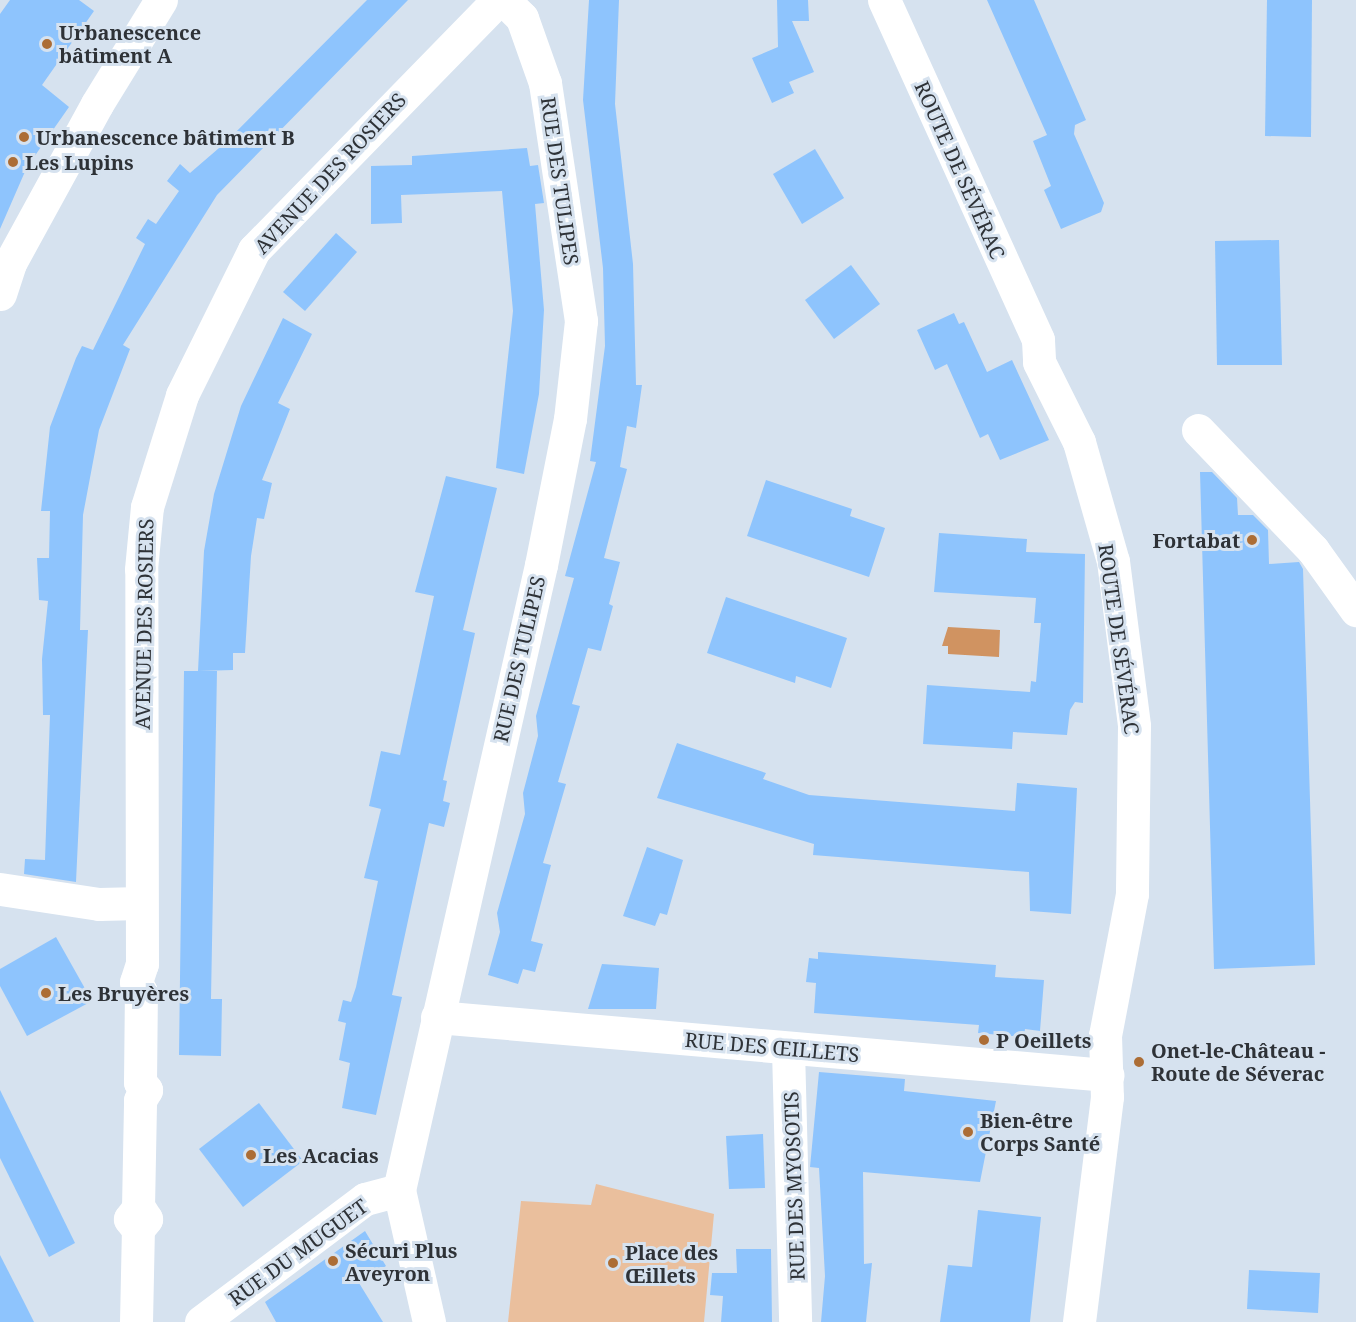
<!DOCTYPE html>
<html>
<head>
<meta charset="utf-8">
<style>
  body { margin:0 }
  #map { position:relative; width:1356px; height:1322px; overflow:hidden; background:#d6e2ef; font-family:"Noto Serif",serif }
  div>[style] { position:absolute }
  .green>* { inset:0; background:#eabf9d }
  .water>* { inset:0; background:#d09361 }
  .building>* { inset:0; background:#8ec4fd }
  .minor>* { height:33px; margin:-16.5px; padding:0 16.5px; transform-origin:16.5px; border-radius:16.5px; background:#fff }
  .major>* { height:33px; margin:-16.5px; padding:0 16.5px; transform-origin:16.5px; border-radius:16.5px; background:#fff }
  .dots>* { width:16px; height:16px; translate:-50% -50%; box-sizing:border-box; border:3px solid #d6e2ef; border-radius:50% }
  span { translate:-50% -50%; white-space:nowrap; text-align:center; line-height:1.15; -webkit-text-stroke:6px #d6e2ef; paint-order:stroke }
  .poi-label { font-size:20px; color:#2e3237; font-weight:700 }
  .left { translate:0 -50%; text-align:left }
  .right { translate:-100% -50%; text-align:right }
  .street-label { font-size:20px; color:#2e3237 }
</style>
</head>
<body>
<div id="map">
  <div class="green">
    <div style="clip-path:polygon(596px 1184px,714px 1214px,704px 1322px,508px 1322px,521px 1201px,591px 1205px)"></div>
  </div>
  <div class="water">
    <div style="clip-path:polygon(948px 627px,1000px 630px,999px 657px,948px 654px,948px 646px,942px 646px)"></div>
  </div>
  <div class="building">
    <div style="clip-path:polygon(10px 0,79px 0,94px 11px,42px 85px,69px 107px,27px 167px,0 229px,0 14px)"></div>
    <div style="clip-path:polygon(367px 0,408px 0,217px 195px,123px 345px,130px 349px,99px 430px,83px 515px,80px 630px,88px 630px,76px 882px,24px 874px,25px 859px,45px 860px,50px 715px,43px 715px,42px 659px,48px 601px,39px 600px,37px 558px,49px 558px,50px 511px,41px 511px,50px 427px,76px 358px,82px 346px,93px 350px,145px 244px,136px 238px,148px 219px,156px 224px,179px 191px,167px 181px,180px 164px,190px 173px,226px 142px)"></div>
    <div style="clip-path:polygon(589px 0,619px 0,615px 104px,633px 264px,636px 385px,642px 385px,636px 428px,627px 426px,620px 467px,627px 469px,604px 558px,620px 562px,609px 604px,613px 606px,601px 651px,588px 648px,572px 704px,580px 706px,558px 782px,566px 784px,543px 863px,551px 865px,531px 941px,543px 944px,535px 972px,523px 969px,518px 984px,488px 975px,500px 932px,497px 913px,525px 814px,523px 793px,538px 736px,536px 716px,574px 578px,565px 576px,596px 462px,590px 461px,605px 346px,603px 268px,583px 100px)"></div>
    <div style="clip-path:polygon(777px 0,808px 0,809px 21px,792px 21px,814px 72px,789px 82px,794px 93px,772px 103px,752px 58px,778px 47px)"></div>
    <div style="clip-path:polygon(987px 0,1034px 0,1086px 120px,1075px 125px,1074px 134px,1104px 203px,1101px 212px,1061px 229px,1044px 190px,1051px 186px,1033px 141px,1047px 135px)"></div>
    <div style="clip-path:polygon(1267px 0,1312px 0,1311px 137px,1265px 136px)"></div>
    <div style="clip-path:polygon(527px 148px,530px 166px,538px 165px,544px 203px,535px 204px,544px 310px,539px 394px,524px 474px,496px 468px,513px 311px,502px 191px,401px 195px,402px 223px,371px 224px,371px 166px,412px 165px,412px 156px)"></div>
    <div style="clip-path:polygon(815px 149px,844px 198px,802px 224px,773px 174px)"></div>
    <div style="clip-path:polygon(336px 233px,357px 252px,305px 311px,283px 292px)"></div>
    <div style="clip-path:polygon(1279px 240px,1282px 365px,1217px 365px,1215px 241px)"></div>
    <div style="clip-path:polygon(851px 265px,880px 304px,834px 339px,805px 300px)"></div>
    <div style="clip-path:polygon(954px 313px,959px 324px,964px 322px,987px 372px,1012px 360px,1049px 440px,1000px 460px,988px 434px,980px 438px,947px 364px,935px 370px,917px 330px)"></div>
    <div style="clip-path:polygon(283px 318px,312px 334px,278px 403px,290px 409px,262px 480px,272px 483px,264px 519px,257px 518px,251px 556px,245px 653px,233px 653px,233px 670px,198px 671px,204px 551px,214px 494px,241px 406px)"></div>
    <div style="clip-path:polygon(1200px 472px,1212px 472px,1237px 498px,1238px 515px,1253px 515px,1268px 530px,1269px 564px,1299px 562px,1303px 569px,1315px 965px,1214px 969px)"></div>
    <div style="clip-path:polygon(446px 476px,497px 488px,463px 630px,475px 633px,443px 780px,447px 781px,443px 801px,450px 803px,444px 827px,429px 823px,392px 995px,402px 997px,376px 1115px,342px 1108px,350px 1063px,339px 1060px,346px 1023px,338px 1021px,343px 1000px,351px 1002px,356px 987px,378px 881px,364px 878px,381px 809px,369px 806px,381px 751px,400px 755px,434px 596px,415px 592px)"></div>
    <div style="clip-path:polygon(766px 480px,852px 509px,850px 516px,885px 528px,869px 577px,747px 536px)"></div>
    <div style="clip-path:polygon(939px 533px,1027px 539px,1026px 552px,1085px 554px,1083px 703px,1075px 702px,1070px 710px,1067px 735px,1013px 732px,1012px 749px,923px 744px,927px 685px,1030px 692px,1031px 681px,1036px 682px,1041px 623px,1034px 623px,1036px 598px,934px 592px)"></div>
    <div style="clip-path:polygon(726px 597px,847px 638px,831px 688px,796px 676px,795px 683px,707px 653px)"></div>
    <div style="clip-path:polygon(184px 671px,217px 671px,211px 999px,222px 999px,221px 1056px,179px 1055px)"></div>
    <div style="clip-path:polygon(677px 743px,766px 773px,763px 779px,809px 795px,1015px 811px,1017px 783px,1077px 788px,1071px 914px,1030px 911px,1029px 872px,813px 855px,814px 844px,657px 798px)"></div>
    <div style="clip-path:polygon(647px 847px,683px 860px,667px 915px,660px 913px,655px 926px,623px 916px)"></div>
    <div style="clip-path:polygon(56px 937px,92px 1001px,27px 1036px,0 986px,0 969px)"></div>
    <div style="clip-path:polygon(818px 952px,996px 965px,995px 977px,1044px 980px,1040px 1031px,1025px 1029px,1024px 1037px,978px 1033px,979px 1025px,814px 1013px,816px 983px,806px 982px,809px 958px,818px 959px)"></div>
    <div style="clip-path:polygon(602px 964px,659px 968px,656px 1009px,588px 1009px)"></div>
    <div style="clip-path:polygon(819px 1072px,905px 1079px,904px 1091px,996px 1101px,980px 1182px,863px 1172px,864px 1264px,872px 1263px,866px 1322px,821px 1322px,825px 1276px,819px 1168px,810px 1167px)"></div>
    <div style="clip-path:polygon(0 1090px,75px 1243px,49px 1257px,0 1158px)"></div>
    <div style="clip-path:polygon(259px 1103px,303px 1161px,243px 1207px,199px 1149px)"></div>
    <div style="clip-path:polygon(763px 1134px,765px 1188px,729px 1189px,726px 1136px)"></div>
    <div style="clip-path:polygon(978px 1210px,1041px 1217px,1030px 1322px,940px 1322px,948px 1265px,972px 1267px)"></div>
    <div style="clip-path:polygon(365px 1231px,386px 1266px,359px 1283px,383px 1322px,276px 1322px,265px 1302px)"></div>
    <div style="clip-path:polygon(736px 1249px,771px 1249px,772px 1322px,721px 1322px,723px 1296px,710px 1295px,712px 1273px,737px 1273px)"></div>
    <div style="clip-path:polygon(0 1255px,24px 1302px,34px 1322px,0 1322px)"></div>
    <div style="clip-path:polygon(1249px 1270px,1320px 1273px,1318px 1313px,1247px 1309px)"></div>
  </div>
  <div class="minor">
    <div style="left:0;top:294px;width:33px;rotate:-72deg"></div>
    <div style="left:10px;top:263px;width:181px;rotate:-61.3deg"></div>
    <div style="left:97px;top:104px;width:122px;rotate:-58.4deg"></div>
    <div style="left:1198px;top:430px;width:166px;rotate:46.2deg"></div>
    <div style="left:1313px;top:550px;width:74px;rotate:54.4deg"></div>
    <div style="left:0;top:889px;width:100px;rotate:8.6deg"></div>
    <div style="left:99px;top:904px;width:42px;rotate:-1.4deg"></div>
    <div style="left:437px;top:1017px;width:673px;rotate:4.95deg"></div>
    <div style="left:788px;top:1049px;width:273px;rotate:88.5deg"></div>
    <div style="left:138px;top:1229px;width:13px;rotate:-129deg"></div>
    <div style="left:130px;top:1219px;width:14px;rotate:-54deg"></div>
    <div style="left:138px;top:1208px;width:108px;rotate:-88.9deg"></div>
    <div style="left:140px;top:1100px;width:12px;rotate:-59deg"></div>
    <div style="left:146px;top:1090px;width:10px;rotate:-127deg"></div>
    <div style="left:140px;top:1082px;width:90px;rotate:-89.4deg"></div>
    <div style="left:141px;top:992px;width:11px;rotate:-117deg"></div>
    <div style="left:136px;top:982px;width:19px;rotate:-72deg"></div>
    <div style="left:142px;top:964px;width:395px;rotate:-90.1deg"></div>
    <div style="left:141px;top:569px;width:62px;rotate:-84.5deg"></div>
    <div style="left:147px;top:507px;width:117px;rotate:-72.6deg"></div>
    <div style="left:182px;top:395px;width:162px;rotate:-63.6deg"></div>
    <div style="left:254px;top:250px;width:349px;rotate:-45.7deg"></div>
    <div style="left:136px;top:1322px;width:93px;rotate:-88.8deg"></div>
    <div style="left:138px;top:1229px;width:13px;rotate:-51deg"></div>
    <div style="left:146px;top:1219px;width:9px;rotate:-122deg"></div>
    <div style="left:201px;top:1322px;width:205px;rotate:-36.9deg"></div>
    <div style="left:365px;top:1199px;width:35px;rotate:-15deg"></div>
    <div style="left:429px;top:1322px;width:135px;rotate:-102.8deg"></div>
    <div style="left:399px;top:1190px;width:641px;rotate:-77.2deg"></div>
    <div style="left:541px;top:565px;width:149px;rotate:-78.8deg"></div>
    <div style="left:570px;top:419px;width:99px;rotate:-83.6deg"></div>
    <div style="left:581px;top:321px;width:241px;rotate:-98.6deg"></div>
    <div style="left:545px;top:83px;width:69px;rotate:-109.5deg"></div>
    <div style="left:522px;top:18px;width:25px;rotate:-135deg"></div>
  </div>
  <div class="major">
    <div style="left:884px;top:0;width:373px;rotate:65.6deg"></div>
    <div style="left:1038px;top:340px;width:22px;rotate:87deg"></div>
    <div style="left:1039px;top:362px;width:89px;rotate:63.4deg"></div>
    <div style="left:1079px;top:442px;width:124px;rotate:74.1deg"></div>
    <div style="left:1113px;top:561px;width:166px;rotate:82.7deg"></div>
    <div style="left:1134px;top:726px;width:168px;rotate:90.7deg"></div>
    <div style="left:1132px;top:894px;width:144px;rotate:100.8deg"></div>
    <div style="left:1105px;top:1035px;width:62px;rotate:88.2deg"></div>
    <div style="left:1107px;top:1097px;width:227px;rotate:97.1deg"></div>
  </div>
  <div class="dots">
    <div style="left:47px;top:44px;background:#ac6d35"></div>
    <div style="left:24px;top:137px;background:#ac6d35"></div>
    <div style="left:13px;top:162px;background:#ac6d35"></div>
    <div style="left:1252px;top:540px;background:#ac6d35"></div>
    <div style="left:46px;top:993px;background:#ac6d35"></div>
    <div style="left:984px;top:1040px;background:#ac6d35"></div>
    <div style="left:1139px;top:1062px;background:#ac6d35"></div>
    <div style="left:968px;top:1132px;background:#ac6d35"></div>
    <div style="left:251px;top:1155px;background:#ac6d35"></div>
    <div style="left:333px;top:1261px;background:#ac6d35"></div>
    <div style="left:613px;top:1263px;background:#ac6d35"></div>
  </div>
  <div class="poi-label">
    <span class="left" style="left:59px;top:44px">Urbanescence<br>bâtiment A</span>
    <span class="left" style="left:36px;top:137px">Urbanescence bâtiment B</span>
    <span class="left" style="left:25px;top:162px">Les Lupins</span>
    <span class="right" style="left:1240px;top:540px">Fortabat</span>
    <span class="left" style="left:58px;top:993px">Les Bruyères</span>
    <span class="left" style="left:996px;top:1040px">P Oeillets</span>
    <span class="left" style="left:1151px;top:1062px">Onet-le-Château -<br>Route de Séverac</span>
    <span class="left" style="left:980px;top:1132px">Bien-être<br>Corps Santé</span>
    <span class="left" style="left:263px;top:1155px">Les Acacias</span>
    <span class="left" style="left:345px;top:1262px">Sécuri Plus<br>Aveyron</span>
    <span class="left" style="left:625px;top:1264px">Place des<br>Œillets</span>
  </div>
  <div class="street-label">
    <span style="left:960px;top:170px;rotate:66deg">ROUTE DE SÉVÉRAC</span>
    <span style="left:330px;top:173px;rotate:-47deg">AVENUE DES ROSIERS</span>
    <span style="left:560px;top:181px;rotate:82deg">RUE DES TULIPES</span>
    <span style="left:144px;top:624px;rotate:-89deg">AVENUE DES ROSIERS</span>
    <span style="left:1119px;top:639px;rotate:82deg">ROUTE DE SÉVÉRAC</span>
    <span style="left:519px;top:659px;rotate:-77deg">RUE DES TULIPES</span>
    <span style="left:772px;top:1047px;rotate:5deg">RUE DES ŒILLETS</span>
    <span style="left:794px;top:1186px;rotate:-92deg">RUE DES MYOSOTIS</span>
    <span style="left:298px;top:1252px;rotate:-36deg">RUE DU MUGUET</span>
  </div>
</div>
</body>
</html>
